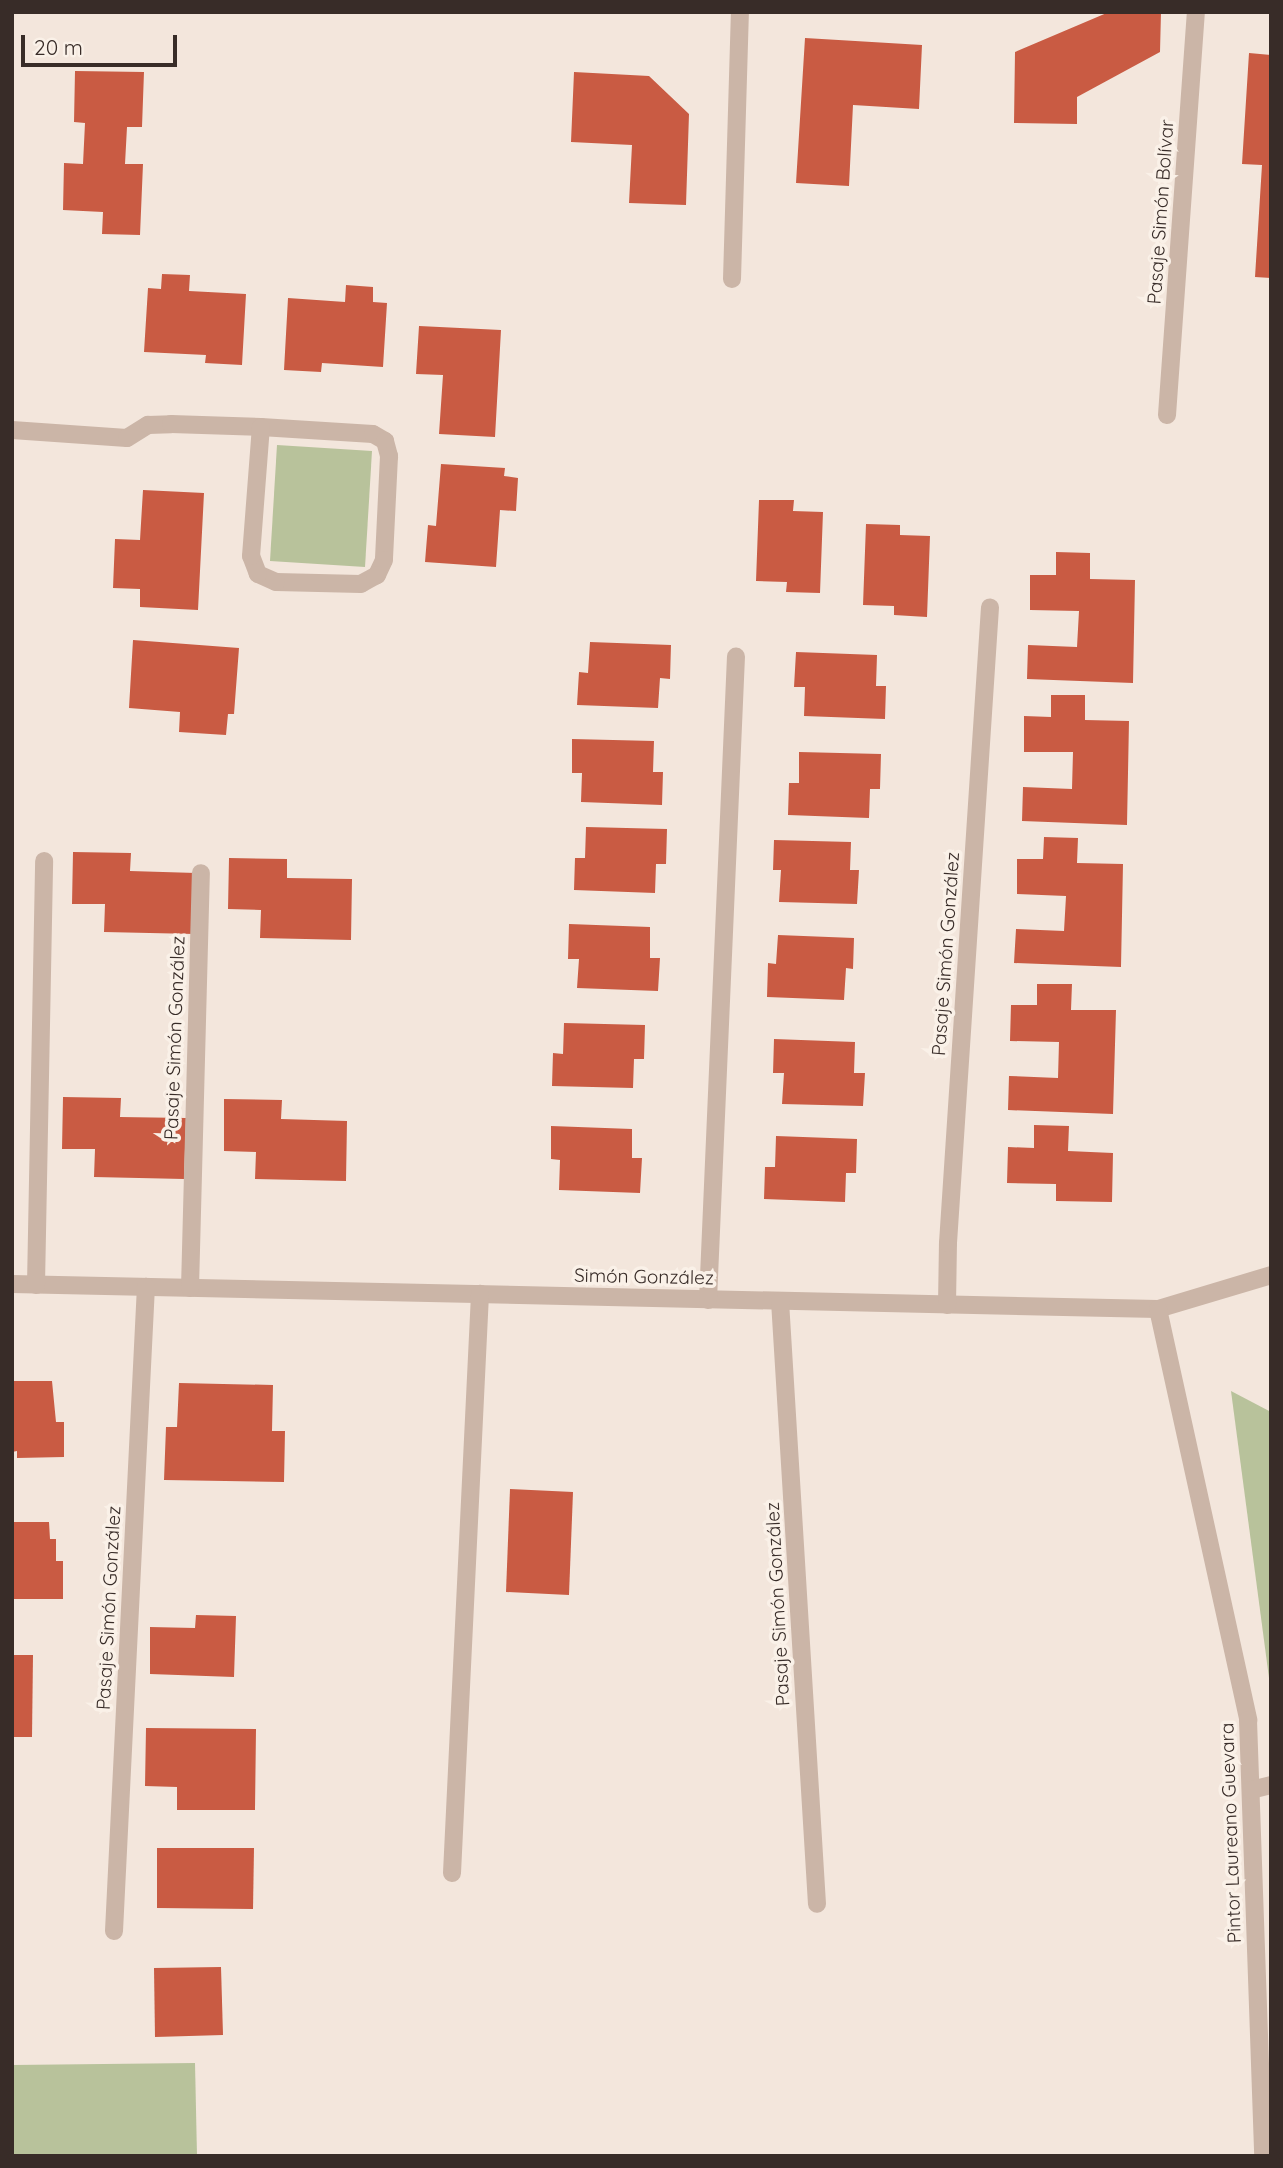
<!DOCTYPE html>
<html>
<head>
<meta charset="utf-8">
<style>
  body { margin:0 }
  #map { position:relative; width:1283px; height:2168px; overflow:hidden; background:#f3e6dc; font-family:Quicksand,sans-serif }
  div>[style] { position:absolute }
  .green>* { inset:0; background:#b8c29b }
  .building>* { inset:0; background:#c95b43 }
  .minor>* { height:18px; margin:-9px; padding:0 9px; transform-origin:9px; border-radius:9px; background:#cbb5a7 }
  span { translate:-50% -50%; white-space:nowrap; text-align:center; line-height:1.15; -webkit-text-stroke:7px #faf1e8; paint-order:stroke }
  .street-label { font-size:19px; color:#382c28 }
  .frame { position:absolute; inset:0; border:14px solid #382c28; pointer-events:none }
  .scale { position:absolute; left:21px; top:35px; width:156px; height:32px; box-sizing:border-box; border:4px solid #382c28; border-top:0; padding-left:9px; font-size:21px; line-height:24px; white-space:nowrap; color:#382c28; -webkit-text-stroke:5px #faf1e8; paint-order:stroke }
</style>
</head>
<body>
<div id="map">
  <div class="green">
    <div style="clip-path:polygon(277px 445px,372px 451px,365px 567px,270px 561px)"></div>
    <div style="clip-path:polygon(1231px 1391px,1271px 1412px,1271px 1693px)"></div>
    <div style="clip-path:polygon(195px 2063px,197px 2156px,12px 2156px,12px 2065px)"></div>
  </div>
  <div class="building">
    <div style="clip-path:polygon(1109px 12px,1161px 12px,1160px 52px,1077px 97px,1077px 124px,1014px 123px,1015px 52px)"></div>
    <div style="clip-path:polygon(805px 38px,922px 45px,919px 109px,853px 105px,849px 186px,796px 183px)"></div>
    <div style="clip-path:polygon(1249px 53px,1271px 55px,1271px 278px,1255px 277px,1262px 165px,1242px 164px)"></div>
    <div style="clip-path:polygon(75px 71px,144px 72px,142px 127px,127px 127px,125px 164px,143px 164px,140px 235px,102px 234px,103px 212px,63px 210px,64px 163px,83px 164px,85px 123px,74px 122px)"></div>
    <div style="clip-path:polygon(574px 72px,649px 76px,689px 114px,686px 205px,629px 203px,632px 145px,571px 142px)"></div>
    <div style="clip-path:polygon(162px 274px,190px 275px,189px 291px,246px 294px,242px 365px,205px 363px,206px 355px,144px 352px,148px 288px,161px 289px)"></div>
    <div style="clip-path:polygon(346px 285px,373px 287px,373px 302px,387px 303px,383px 367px,322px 363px,321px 372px,284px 370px,288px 298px,345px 302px)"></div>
    <div style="clip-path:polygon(419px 326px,501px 330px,495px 437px,439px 434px,443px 375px,416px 374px)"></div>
    <div style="clip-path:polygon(441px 464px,505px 468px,504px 476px,518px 478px,516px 511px,500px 510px,496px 567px,425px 562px,428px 525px,436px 526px)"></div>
    <div style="clip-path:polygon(143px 490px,204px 493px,198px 610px,140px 607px,140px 589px,113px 588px,115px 539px,140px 540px)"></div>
    <div style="clip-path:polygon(759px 500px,794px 500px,793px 511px,823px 512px,820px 593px,786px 592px,787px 582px,756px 581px)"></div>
    <div style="clip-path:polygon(866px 524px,900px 525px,900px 535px,930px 536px,927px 617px,894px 615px,894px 606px,863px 605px)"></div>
    <div style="clip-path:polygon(1056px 552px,1090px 553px,1090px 579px,1135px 580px,1133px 683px,1027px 679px,1028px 645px,1077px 647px,1079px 611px,1030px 610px,1030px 575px,1056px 575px)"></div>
    <div style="clip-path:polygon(133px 640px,239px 648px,234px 714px,228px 714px,226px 735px,179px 732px,180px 712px,129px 708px)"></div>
    <div style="clip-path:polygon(590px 642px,671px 645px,670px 679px,660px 678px,658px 708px,577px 705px,579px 672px,588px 673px)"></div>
    <div style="clip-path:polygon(796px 652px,877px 655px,876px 686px,886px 686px,885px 719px,804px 716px,805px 687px,794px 687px)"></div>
    <div style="clip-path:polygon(1051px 695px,1085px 695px,1085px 720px,1129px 721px,1127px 825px,1022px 821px,1023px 787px,1072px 789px,1073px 752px,1024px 752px,1024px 716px,1051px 717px)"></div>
    <div style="clip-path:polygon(572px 739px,654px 741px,653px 772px,663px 772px,662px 805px,581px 802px,582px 773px,572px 773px)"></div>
    <div style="clip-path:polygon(799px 752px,881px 754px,880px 789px,870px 789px,869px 818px,788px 815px,789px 783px,799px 783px)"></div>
    <div style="clip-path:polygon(586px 827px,667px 829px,666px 864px,656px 864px,655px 893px,574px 890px,575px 858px,585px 858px)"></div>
    <div style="clip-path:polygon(1044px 837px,1078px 838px,1077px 863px,1123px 864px,1121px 967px,1014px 963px,1016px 929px,1064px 931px,1066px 896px,1017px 894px,1017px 859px,1043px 859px)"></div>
    <div style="clip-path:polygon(774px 840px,851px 842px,850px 870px,859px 870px,857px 904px,779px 902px,781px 870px,773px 870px)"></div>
    <div style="clip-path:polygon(73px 852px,131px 853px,130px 871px,196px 873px,195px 934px,104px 932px,105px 904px,72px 904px)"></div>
    <div style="clip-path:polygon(229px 858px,287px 859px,287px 878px,352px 879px,351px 940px,260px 938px,261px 910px,228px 909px)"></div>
    <div style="clip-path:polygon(569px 924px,650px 927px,650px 958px,660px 958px,658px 991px,577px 988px,579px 959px,568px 959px)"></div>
    <div style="clip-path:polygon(778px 935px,854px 938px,853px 969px,846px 968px,844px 1000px,767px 997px,768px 963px,776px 964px)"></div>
    <div style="clip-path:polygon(1037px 984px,1072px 984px,1071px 1010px,1116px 1010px,1113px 1114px,1008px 1110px,1009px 1076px,1058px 1078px,1059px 1042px,1010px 1041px,1011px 1005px,1037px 1005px)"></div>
    <div style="clip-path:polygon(564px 1023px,645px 1025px,644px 1059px,634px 1059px,633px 1088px,552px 1086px,553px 1053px,563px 1054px)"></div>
    <div style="clip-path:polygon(774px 1039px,855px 1042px,854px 1073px,865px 1073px,863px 1106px,782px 1104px,784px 1073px,773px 1073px)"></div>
    <div style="clip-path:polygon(63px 1097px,121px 1098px,120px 1117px,186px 1118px,184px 1179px,94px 1177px,95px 1149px,62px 1149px)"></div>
    <div style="clip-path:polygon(224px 1099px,282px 1100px,281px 1119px,347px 1121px,346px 1181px,255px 1179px,256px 1152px,224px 1151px)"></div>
    <div style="clip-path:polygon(1034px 1125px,1069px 1126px,1068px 1151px,1113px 1153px,1112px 1202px,1056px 1201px,1056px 1184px,1007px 1183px,1008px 1147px,1034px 1148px)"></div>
    <div style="clip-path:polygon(551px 1126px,632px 1129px,632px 1158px,642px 1158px,640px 1193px,559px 1190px,560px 1160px,551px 1159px)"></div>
    <div style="clip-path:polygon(776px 1136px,857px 1139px,856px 1173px,846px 1173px,845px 1202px,764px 1199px,765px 1167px,775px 1167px)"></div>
    <div style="clip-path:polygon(12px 1381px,52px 1381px,56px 1422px,64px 1422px,64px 1457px,17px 1458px,17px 1451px,12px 1452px)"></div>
    <div style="clip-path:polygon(179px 1383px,273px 1385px,272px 1431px,285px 1431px,284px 1482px,164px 1480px,166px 1427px,177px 1427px)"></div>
    <div style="clip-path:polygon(510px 1489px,573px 1492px,569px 1595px,506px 1592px)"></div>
    <div style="clip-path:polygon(12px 1522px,49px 1522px,50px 1539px,56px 1539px,56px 1561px,63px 1561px,63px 1599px,14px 1599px)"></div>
    <div style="clip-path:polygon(196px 1615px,236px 1616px,234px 1677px,150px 1674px,150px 1627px,195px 1628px)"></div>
    <div style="clip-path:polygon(12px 1655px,33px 1655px,32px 1737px,12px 1737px)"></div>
    <div style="clip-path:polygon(146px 1728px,256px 1729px,255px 1810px,177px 1810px,177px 1787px,145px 1786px)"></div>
    <div style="clip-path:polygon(157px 1848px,254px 1848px,253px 1909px,157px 1908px)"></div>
    <div style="clip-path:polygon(221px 1967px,223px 2035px,155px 2037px,154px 1968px)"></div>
  </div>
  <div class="minor">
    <div style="left:732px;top:279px;width:267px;rotate:-88.3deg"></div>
    <div style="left:1167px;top:415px;width:404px;rotate:-85.9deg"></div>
    <div style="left:12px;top:430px;width:115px;rotate:4deg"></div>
    <div style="left:127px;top:438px;width:25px;rotate:-32deg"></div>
    <div style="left:148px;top:425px;width:23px;rotate:-2deg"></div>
    <div style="left:171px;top:424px;width:90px;rotate:1.9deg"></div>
    <div style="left:261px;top:427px;width:112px;rotate:3.6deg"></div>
    <div style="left:373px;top:434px;width:14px;rotate:30deg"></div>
    <div style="left:385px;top:441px;width:16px;rotate:75deg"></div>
    <div style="left:389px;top:456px;width:104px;rotate:92.8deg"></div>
    <div style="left:384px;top:560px;width:17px;rotate:115deg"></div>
    <div style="left:377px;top:575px;width:18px;rotate:151deg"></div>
    <div style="left:361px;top:584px;width:85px;rotate:-178.7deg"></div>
    <div style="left:276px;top:582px;width:20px;rotate:-156deg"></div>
    <div style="left:258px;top:574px;width:19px;rotate:-111deg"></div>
    <div style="left:251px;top:556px;width:129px;rotate:-85.6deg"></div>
    <div style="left:12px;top:1284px;width:1146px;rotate:1.25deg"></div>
    <div style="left:1158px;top:1309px;width:118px;rotate:-16.7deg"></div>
    <div style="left:36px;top:1285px;width:424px;rotate:-88.9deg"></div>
    <div style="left:190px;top:1288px;width:415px;rotate:-88.5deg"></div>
    <div style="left:708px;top:1300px;width:644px;rotate:-87.51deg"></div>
    <div style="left:780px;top:1301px;width:604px;rotate:86.49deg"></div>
    <div style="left:947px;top:1305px;width:62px;rotate:-89.1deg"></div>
    <div style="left:948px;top:1243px;width:637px;rotate:-86.22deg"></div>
    <div style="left:1158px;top:1309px;width:421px;rotate:77.6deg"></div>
    <div style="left:1248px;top:1720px;width:436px;rotate:88deg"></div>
    <div style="left:1251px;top:1790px;width:21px;rotate:-14deg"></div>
    <div style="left:452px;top:1873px;width:580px;rotate:-87.23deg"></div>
    <div style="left:114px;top:1931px;width:645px;rotate:-87.16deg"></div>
  </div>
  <div class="street-label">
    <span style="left:1161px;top:212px;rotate:-86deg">Pasaje Simón Bolívar</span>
    <span style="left:946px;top:954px;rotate:-86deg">Pasaje Simón González</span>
    <span style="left:175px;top:1038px;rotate:-88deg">Pasaje Simón González</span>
    <span style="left:644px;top:1277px;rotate:1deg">Simón González</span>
    <span style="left:778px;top:1604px;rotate:-93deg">Pasaje Simón González</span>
    <span style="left:109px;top:1608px;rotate:-87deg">Pasaje Simón González</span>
    <span style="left:1231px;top:1833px;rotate:-92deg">Pintor Laureano Guevara</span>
  </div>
  <div class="frame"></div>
  <div class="scale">20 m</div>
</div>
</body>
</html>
